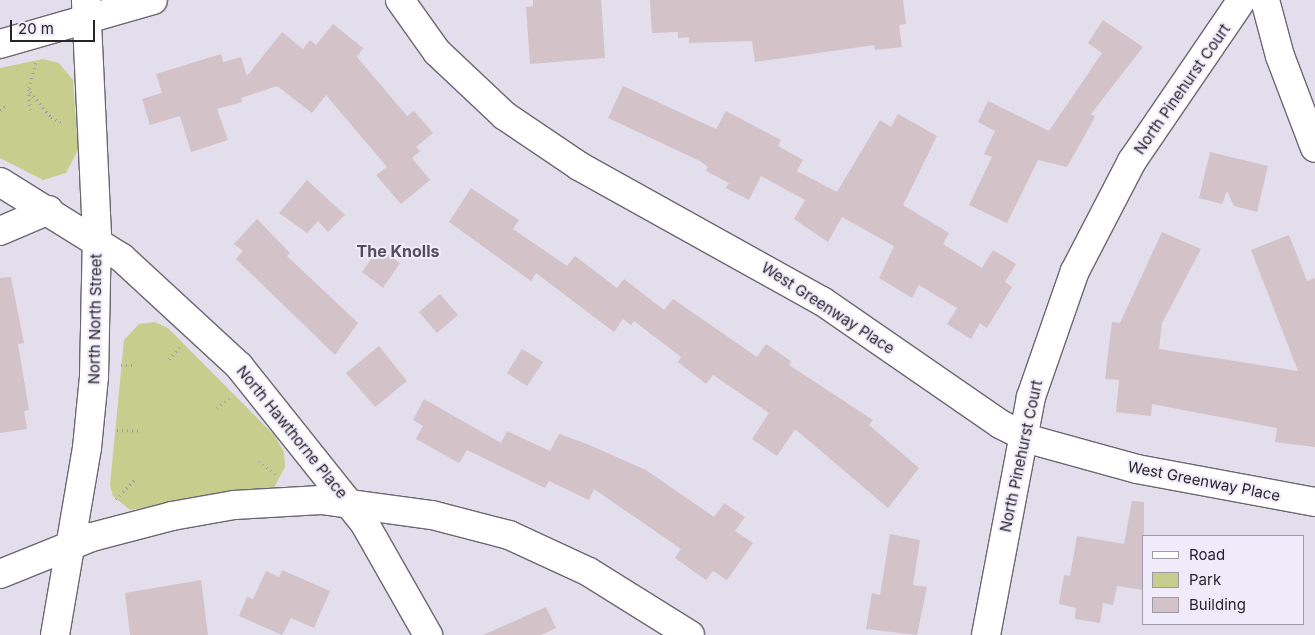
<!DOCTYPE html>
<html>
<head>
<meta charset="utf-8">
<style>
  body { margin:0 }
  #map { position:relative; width:1315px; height:635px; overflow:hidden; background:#e3deec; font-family:Inter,sans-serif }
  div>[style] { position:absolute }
  .green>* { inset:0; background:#c6cd8d }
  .building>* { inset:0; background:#d3c2c7 }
  .path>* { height:3px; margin-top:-1.5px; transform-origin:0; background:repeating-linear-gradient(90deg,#9f9ba6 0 1px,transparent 0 5px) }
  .roads { filter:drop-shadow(1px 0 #6a6773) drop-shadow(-1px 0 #6a6773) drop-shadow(0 1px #6a6773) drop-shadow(0 -1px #6a6773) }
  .minor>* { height:28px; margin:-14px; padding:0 14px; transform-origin:14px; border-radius:14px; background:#fff }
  span { translate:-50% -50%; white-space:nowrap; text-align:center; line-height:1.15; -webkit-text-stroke:4px #f0ebfa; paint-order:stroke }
  .street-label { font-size:15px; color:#262429 }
  .neighbourhood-label { font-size:16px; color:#514e59; font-weight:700 }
  .legend { position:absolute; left:1142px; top:535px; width:162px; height:90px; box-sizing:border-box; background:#f0ebfa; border:1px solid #9f9ba6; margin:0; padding:6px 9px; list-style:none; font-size:15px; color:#262429 }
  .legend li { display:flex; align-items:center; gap:10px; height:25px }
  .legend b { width:25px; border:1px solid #9f9ba6 }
  .scale { position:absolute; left:10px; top:20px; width:85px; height:22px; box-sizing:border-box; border:2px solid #262429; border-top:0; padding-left:6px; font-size:15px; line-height:18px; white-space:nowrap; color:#262429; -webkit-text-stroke:4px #f0ebfa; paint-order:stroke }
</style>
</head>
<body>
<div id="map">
  <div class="green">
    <div style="clip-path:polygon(43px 59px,59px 63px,73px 80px,78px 150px,66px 173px,43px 180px,0 158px,0 68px)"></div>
    <div style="clip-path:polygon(155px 322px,168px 328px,274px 435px,284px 452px,285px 467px,274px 488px,130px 510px,113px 496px,110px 485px,124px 340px,139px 324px)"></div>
  </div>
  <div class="building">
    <div style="clip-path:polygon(533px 0,601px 0,605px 58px,530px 64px,526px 7px,533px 6px)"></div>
    <div style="clip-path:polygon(650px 0,903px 0,906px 24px,899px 25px,902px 47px,875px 50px,874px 45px,755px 62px,752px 41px,689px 43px,689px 37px,678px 38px,678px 32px,652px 33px)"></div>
    <div style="clip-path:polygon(1103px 20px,1143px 47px,1091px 114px,1095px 117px,1067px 167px,1038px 160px,1007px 223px,969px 205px,992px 157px,984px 154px,995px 131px,978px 122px,988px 101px,1049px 131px,1102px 53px,1088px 43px)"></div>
    <div style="clip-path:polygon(333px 24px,363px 48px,357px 57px,407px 116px,414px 111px,433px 133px,416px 147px,420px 151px,412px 158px,430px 180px,401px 204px,376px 175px,387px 167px,326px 95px,312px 113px,277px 86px,241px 98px,242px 102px,217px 109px,228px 140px,191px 152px,180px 116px,150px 125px,142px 99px,162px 93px,156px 74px,221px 54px,223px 62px,241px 57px,247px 76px,282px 32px,303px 49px,310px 40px,316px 45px)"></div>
    <div style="clip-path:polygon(623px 86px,716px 129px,726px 111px,781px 140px,778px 146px,803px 160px,797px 171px,837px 192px,880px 120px,891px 127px,898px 114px,937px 136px,903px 205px,949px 233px,943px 244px,982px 268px,993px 250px,1016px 264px,1005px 282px,1012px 287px,987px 328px,980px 323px,971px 339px,947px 324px,957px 308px,919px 285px,912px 298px,879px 278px,894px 246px,842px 217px,828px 242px,794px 219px,805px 200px,761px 176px,749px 200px,726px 188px,729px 183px,706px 171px,708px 167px,700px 161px,608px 118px)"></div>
    <div style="clip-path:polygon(1210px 152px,1268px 166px,1257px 212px,1234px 206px,1227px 191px,1222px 204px,1199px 198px)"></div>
    <div style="clip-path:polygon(307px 180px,345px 215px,328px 232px,318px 221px,307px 233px,279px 213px)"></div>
    <div style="clip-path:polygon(471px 188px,519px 220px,513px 229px,567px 266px,575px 256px,617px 288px,624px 279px,664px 310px,673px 299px,757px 357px,766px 344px,791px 361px,789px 365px,873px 420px,869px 425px,919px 468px,888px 508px,795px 429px,777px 456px,752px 439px,769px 413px,713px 375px,706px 384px,678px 362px,681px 357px,634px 321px,631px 325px,623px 319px,614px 332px,536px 273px,531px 281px,449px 222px)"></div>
    <div style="clip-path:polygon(257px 219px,290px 253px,287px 256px,358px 323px,335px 355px,236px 259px,243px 251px,234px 244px)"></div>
    <div style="clip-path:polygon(1162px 232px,1201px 249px,1162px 323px,1159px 349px,1298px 371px,1251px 250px,1289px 235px,1307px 281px,1315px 278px,1315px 447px,1275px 442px,1277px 428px,1152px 404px,1151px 416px,1116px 412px,1119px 380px,1105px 379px,1112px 322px,1120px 323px)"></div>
    <div style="clip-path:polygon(379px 248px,400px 263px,383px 288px,362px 272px)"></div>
    <div style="clip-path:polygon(11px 277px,24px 343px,18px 344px,29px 410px,24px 411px,27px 429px,0 433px,0 278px)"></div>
    <div style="clip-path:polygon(440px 294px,458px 315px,437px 333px,419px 312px)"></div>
    <div style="clip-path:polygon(379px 346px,407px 381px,375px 407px,346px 373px)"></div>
    <div style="clip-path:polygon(522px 349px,543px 362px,527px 386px,507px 373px)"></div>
    <div style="clip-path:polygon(424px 399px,501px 443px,507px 431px,550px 451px,559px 434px,587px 444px,646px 470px,714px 517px,724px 503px,745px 517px,735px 531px,753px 543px,727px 580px,713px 571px,706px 580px,675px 558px,681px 549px,594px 489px,589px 500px,549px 481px,545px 488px,467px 450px,459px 463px,416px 439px,423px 426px,413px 420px)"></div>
    <div style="clip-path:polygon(1132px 501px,1144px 502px,1144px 590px,1117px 586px,1113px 605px,1103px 603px,1100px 623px,1075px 619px,1076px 608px,1059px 604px,1064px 575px,1070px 576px,1077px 536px,1124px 544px)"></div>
    <div style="clip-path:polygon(890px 534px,920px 540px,913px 585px,927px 587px,917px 635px,866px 629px,872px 593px,880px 595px)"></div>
    <div style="clip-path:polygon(282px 570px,330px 591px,314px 628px,291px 618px,282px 635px,239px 616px,247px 597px,253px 599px,266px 571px,279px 577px)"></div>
    <div style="clip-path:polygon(201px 580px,208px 635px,130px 635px,125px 593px)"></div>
    <div style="clip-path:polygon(546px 607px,556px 628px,541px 635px,483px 635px)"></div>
  </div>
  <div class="path">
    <div style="left:30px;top:92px;width:33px;rotate:50deg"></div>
    <div style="left:51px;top:117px;width:15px;rotate:28deg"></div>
    <div style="left:0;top:110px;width:9px;rotate:-36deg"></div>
    <div style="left:30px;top:110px;width:22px;rotate:-93deg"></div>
    <div style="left:29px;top:88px;width:27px;rotate:-75deg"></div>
    <div style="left:169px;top:359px;width:16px;rotate:-50deg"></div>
    <div style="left:121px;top:365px;width:14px"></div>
    <div style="left:217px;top:408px;width:16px;rotate:-38deg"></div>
    <div style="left:117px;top:430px;width:25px;rotate:2deg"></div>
    <div style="left:259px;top:461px;width:21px;rotate:37deg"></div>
    <div style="left:116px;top:499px;width:29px;rotate:-46deg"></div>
  </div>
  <div class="roads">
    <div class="minor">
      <div style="left:400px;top:0;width:64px;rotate:54.6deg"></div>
      <div style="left:437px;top:52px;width:93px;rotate:43.3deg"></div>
      <div style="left:505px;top:116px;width:89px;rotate:34deg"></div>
      <div style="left:579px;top:166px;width:278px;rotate:29.1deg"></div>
      <div style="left:822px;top:301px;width:216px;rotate:34.6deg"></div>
      <div style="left:1000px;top:424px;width:36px;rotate:27deg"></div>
      <div style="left:1032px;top:440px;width:109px;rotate:15.4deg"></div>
      <div style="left:1137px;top:469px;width:181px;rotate:10.5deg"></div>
      <div style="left:1265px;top:0;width:58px;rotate:75deg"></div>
      <div style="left:1280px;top:56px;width:98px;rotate:69.2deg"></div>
      <div style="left:0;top:44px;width:159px;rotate:-16deg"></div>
      <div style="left:0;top:182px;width:144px;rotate:31.9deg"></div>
      <div style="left:122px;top:258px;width:159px;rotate:42.7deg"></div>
      <div style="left:239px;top:366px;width:202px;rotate:51.4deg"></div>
      <div style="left:365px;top:524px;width:128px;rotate:60.4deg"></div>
      <div style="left:0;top:231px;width:53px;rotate:-23.2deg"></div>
      <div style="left:0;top:574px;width:99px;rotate:-21.9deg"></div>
      <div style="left:92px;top:537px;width:83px;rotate:-14.7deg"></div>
      <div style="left:172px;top:516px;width:63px;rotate:-10.1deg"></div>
      <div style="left:234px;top:505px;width:87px;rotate:-3.3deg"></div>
      <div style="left:321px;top:500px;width:112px;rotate:7.7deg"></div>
      <div style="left:432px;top:515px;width:80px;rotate:14.6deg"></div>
      <div style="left:509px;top:535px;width:88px;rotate:24.8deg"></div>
      <div style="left:589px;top:572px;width:119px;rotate:32deg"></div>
      <div style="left:55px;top:635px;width:190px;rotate:-80.3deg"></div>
      <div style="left:87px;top:448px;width:72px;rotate:-84.4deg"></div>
      <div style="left:94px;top:376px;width:141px;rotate:-88.8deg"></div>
      <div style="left:97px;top:235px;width:235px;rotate:-92.7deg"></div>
      <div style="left:986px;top:635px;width:242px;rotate:-79.3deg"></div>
      <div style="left:1031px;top:397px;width:133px;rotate:-70.8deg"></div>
      <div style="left:1075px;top:271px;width:124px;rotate:-62.6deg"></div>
      <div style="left:1132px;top:161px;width:195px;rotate:-55.7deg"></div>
    </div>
  </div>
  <div class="street-label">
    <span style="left:1182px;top:89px;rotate:-55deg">North Pinehurst Court</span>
    <span style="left:828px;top:308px;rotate:33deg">West Greenway Place</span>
    <span style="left:95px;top:319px;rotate:-89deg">North North Street</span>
    <span style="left:292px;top:432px;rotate:51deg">North Hawthorne Place</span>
    <span style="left:1021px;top:456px;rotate:-78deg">North Pinehurst Court</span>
    <span style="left:1204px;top:481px;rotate:11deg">West Greenway Place</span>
  </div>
  <div class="neighbourhood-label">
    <span style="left:398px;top:251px">The Knolls</span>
  </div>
  <ul class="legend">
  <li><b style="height:6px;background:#fff"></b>Road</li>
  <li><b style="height:14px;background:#c6cd8d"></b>Park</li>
  <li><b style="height:14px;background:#d3c2c7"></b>Building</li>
  </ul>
  <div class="scale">20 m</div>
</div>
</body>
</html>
